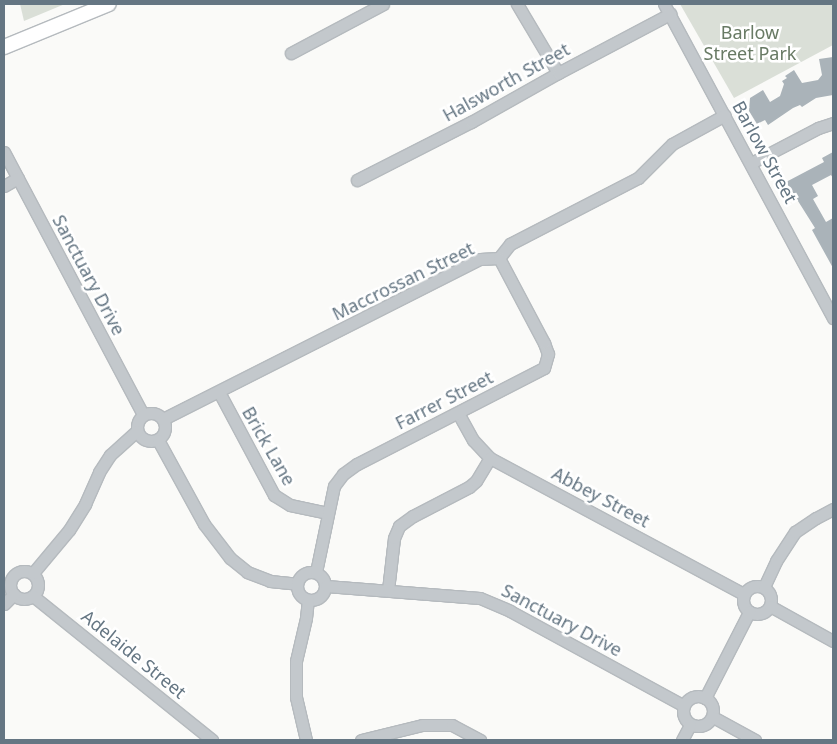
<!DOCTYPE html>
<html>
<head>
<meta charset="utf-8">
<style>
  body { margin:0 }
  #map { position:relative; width:837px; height:744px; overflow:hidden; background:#fafaf8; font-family:"Noto Sans",sans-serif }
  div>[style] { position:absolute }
  .green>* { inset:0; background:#dadfd7 }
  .building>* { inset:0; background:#aab3b9 }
  .roads { filter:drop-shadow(1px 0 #b5babe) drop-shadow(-1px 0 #b5babe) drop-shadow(0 1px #b5babe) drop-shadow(0 -1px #b5babe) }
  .minor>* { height:11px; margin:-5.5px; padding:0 5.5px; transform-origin:5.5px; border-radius:5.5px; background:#c3c8cc }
  .minor>.ring { margin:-5.5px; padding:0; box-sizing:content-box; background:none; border:11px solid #c3c8cc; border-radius:50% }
  .major>* { height:14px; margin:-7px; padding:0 7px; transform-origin:7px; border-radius:7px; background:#fff }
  span { translate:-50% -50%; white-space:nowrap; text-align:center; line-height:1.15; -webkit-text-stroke:5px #fff; paint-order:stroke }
  .park-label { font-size:18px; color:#687a64 }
  .street-label { font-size:18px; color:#657683 }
  .frame { position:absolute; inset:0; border:5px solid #657683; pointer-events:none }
</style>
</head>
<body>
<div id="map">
  <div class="green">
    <div style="clip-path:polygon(20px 4px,65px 4px,24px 21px)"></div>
    <div style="clip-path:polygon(680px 4px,833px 4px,833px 45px,734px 98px)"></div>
  </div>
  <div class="building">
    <div style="clip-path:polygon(833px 57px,833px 95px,816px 98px,802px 107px,800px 105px,793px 108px,768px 125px,765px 120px,757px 124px,749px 111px,750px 98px,763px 90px,770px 102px,780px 96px,784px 84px,782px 81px,787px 78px,785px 76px,794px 70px,802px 83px,818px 80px,822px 75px,819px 59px)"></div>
    <div style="clip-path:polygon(833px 152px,833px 178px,831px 175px,812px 185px,818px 196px,813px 199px,826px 222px,833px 218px,833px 268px,812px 230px,815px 228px,786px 182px,824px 162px,822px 158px)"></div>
  </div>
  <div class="roads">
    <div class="minor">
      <div style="left:517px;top:4px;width:80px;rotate:59.3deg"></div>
      <div style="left:664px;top:4px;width:357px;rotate:61.7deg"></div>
      <div style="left:291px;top:53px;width:104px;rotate:-28deg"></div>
      <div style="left:4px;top:152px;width:297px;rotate:62.1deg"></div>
      <div style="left:751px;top:163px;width:76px;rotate:-27.6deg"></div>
      <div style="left:818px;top:128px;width:16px;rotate:-18deg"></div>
      <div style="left:357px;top:180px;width:128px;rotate:-27deg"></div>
      <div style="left:471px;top:122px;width:100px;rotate:-29.4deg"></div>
      <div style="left:558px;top:73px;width:127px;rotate:-27.8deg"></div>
      <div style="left:4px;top:186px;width:16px;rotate:-30deg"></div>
      <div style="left:219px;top:392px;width:117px;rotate:61.9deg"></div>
      <div style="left:274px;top:495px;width:19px;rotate:32deg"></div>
      <div style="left:290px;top:505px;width:38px;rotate:12deg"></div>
      <div class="ring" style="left:137px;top:413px;width:17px;height:17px"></div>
      <div style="left:458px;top:413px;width:31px;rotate:61deg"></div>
      <div style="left:473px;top:440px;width:25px;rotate:47deg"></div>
      <div style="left:490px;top:458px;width:288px;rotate:28.2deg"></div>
      <div style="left:163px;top:419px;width:355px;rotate:-26.8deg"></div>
      <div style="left:480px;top:259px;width:19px;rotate:-3deg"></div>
      <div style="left:499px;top:258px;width:18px;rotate:-52deg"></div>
      <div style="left:510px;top:244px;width:144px;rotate:-27.3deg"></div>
      <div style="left:638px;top:178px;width:48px;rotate:-45deg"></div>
      <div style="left:672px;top:144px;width:60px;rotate:-28.7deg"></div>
      <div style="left:158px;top:440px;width:96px;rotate:61.3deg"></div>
      <div style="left:204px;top:524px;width:43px;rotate:52.6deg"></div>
      <div style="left:230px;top:558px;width:22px;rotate:39deg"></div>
      <div style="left:247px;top:572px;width:25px;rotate:21deg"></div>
      <div style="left:270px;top:581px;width:27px;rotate:6deg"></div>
      <div class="ring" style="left:10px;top:571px;width:17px;height:17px"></div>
      <div class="ring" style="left:297px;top:572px;width:17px;height:17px"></div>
      <div style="left:316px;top:572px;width:88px;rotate:-78.2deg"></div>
      <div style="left:334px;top:486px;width:15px;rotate:-53deg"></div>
      <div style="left:343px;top:474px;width:17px;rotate:-36deg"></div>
      <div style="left:357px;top:464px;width:210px;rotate:-27.2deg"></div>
      <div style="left:544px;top:368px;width:15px;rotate:-74deg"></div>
      <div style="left:548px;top:354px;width:12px;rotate:-110deg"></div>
      <div style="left:544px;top:343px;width:96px;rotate:-117.9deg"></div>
      <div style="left:33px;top:573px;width:56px;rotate:-50.1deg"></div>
      <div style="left:69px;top:530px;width:31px;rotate:-58deg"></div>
      <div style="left:85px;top:504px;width:35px;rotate:-66deg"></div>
      <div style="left:99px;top:472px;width:20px;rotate:-57deg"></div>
      <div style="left:110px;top:455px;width:36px;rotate:-42deg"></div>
      <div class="ring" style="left:743px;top:586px;width:17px;height:17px"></div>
      <div style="left:326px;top:586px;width:154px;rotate:4.5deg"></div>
      <div style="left:480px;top:598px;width:33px;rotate:23deg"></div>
      <div style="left:510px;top:611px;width:198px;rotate:28.6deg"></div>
      <div style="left:764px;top:587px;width:29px;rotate:-65deg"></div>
      <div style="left:776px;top:561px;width:35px;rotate:-57deg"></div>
      <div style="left:795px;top:532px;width:25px;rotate:-34deg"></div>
      <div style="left:816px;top:518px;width:19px;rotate:-28deg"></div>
      <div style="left:388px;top:590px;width:52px;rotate:-83.4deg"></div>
      <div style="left:394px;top:538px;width:13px;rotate:-67deg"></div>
      <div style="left:399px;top:526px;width:17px;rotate:-36deg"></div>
      <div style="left:413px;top:516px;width:63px;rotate:-27.4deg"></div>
      <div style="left:469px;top:487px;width:9px;rotate:-41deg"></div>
      <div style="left:476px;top:481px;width:27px;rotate:-59deg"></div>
      <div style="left:33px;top:596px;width:230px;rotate:38.8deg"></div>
      <div style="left:4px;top:604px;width:14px;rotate:-45deg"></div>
      <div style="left:770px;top:606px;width:72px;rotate:29.1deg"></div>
      <div class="ring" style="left:683px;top:696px;width:19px;height:19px"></div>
      <div style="left:705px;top:698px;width:97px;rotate:-62.9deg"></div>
      <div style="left:713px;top:717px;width:48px;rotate:28.7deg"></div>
      <div style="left:306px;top:740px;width:44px;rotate:-103.1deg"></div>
      <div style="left:296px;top:697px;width:36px;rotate:-90deg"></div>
      <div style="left:296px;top:661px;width:44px;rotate:-76.9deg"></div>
      <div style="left:306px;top:618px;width:18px;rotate:-84deg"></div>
      <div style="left:361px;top:740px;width:63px;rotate:-13.8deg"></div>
      <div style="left:422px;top:725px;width:30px"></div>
      <div style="left:452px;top:725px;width:32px;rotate:28deg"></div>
      <div style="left:682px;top:740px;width:17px;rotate:-62deg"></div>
    </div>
    <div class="major">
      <div style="left:4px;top:47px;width:113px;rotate:-22.3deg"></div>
    </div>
  </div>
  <div class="park-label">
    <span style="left:750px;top:43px">Barlow<br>Street Park</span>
  </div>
  <div class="street-label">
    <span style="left:506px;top:82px;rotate:-29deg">Halsworth Street</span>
    <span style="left:765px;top:152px;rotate:61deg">Barlow Street</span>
    <span style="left:89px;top:275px;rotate:62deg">Sanctuary Drive</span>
    <span style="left:403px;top:281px;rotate:-26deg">Maccrossan Street</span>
    <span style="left:444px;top:400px;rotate:-27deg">Farrer Street</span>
    <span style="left:269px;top:446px;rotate:60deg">Brick Lane</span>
    <span style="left:601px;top:497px;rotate:28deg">Abbey Street</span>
    <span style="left:562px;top:620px;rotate:28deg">Sanctuary Drive</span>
    <span style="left:134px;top:654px;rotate:39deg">Adelaide Street</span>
  </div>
  <div class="frame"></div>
</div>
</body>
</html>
